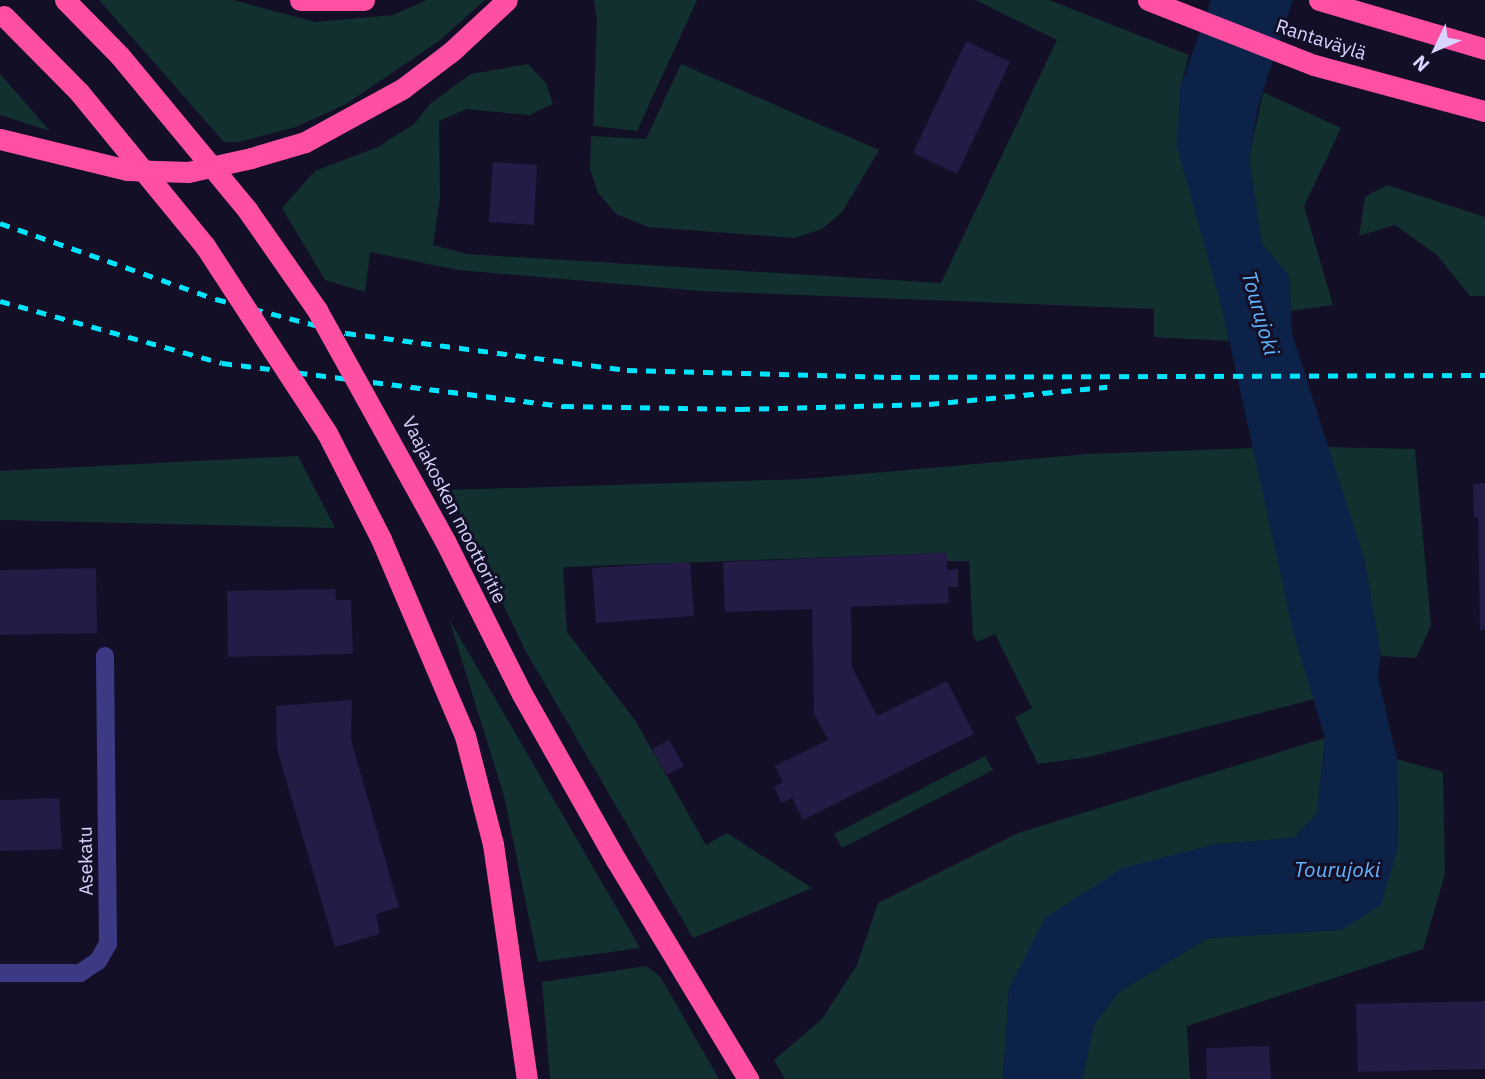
<!DOCTYPE html>
<html>
<head>
<meta charset="utf-8">
<style>
  body { margin:0 }
  #map { position:relative; width:1485px; height:1079px; overflow:hidden; background:#130f26; font-family:"IBM Plex Sans",sans-serif }
  div>[style] { position:absolute }
  .green>* { inset:0; background:#12302f }
  .water>* { inset:0; background:#0c2248 }
  .building>* { inset:0; background:#241b47 }
  .street>* { height:18px; margin:-9px; padding:0 9px; transform-origin:9px; border-radius:9px; background:#3d3a85 }
  .highway>* { height:21px; margin:-10.5px; padding:0 10.5px; transform-origin:10.5px; border-radius:10.5px; background:#ff4fa3 }
  .rail>* { height:5px; margin-top:-2.5px; transform-origin:0; background:repeating-linear-gradient(90deg,#00e5ff 0 10px,transparent 0 19px) }
  .highway-bridge>* { height:21px; margin:-10.5px; padding:0 10.5px; transform-origin:10.5px; border-radius:10.5px; background:#ff4fa3 }
  span { translate:-50% -50%; white-space:nowrap; text-align:center; line-height:1.15; -webkit-text-stroke:6px #130f26; paint-order:stroke }
  .street-label { font-size:19px; color:#d9d4ff }
  .water-label { font-size:21px; color:#62b6ff; font-style:italic }
  .north { position:absolute; left:1401px; top:14px; width:70px; height:70px; -webkit-text-stroke:5px #130f26; paint-order:stroke; rotate:226deg; font-size:19px; font-weight:700; line-height:28px; text-align:center; color:#d9d4ff }
  .north::after { content:''; display:block; margin:auto; width:24px; height:32px; background:#d9d4ff; clip-path:polygon(50% 0,100% 100%,50% 72%,0 100%) }
</style>
</head>
<body>
<div id="map">
  <div class="green">
    <div style="clip-path:polygon(99px 0,233px 0,315px 22px,393px 15px,427px 0,485px 0,439px 41px,346px 104px,296px 127px,239px 142px,224px 142px)"></div>
    <div style="clip-path:polygon(594px 0,697px 0,637px 131px,593px 126px,597px 20px)"></div>
    <div style="clip-path:polygon(975px 0,1049px 0,1189px 55px,1180px 88px,1229px 341px,1154px 337px,1154px 309px,701px 291px,458px 270px,370px 252px,365px 292px,325px 280px,282px 208px,315px 171px,378px 147px,414px 124px,431px 103px,471px 74px,528px 64px,546px 83px,553px 104px,529px 115px,466px 109px,439px 121px,440px 198px,433px 245px,467px 254px,941px 283px,1057px 40px)"></div>
    <div style="clip-path:polygon(681px 64px,879px 150px,842px 212px,822px 229px,794px 238px,648px 227px,616px 214px,598px 193px,590px 169px,591px 136px,646px 139px)"></div>
    <div style="clip-path:polygon(0 74px,50px 131px,0 115px)"></div>
    <div style="clip-path:polygon(1263px 92px,1341px 128px,1304px 206px,1333px 305px,1291px 311px,1289px 276px,1262px 244px,1249px 160px)"></div>
    <div style="clip-path:polygon(1387px 185px,1485px 217px,1485px 296px,1470px 296px,1437px 255px,1395px 225px,1359px 236px,1365px 197px)"></div>
    <div style="clip-path:polygon(1327px 447px,1415px 449px,1431px 626px,1416px 658px,1381px 656px,1364px 558px)"></div>
    <div style="clip-path:polygon(1255px 448px,1315px 699px,1089px 757px,1038px 764px,1015px 717px,1032px 708px,995px 634px,977px 642px,973px 635px,969px 561px,947px 561px,946px 553px,563px 567px,567px 632px,635px 720px,706px 845px,727px 833px,812px 888px,693px 938px,525px 650px,449px 490px,804px 479px,1088px 454px)"></div>
    <div style="clip-path:polygon(298px 456px,335px 528px,0 520px,0 471px)"></div>
    <div style="clip-path:polygon(449px 619px,640px 948px,538px 962px,504px 796px)"></div>
    <div style="clip-path:polygon(1325px 738px,1317px 813px,1294px 838px,1216px 844px,1009px 988px,1003px 1079px,785px 1079px,774px 1060px,822px 1019px,857px 965px,878px 903px,1018px 833px)"></div>
    <div style="clip-path:polygon(985px 756px,993px 770px,842px 848px,834px 834px)"></div>
    <div style="clip-path:polygon(1397px 759px,1443px 772px,1445px 874px,1423px 949px,1187px 1026px,1190px 1079px,1082px 1079px,1094px 1025px,1119px 992px,1208px 938px,1340px 930px,1398px 847px)"></div>
    <div style="clip-path:polygon(646px 966px,660px 976px,719px 1079px,550px 1079px,542px 982px)"></div>
  </div>
  <div class="water">
    <div style="clip-path:polygon(1211px 0,1293px 0,1259px 103px,1249px 160px,1262px 244px,1289px 276px,1292px 334px,1364px 558px,1381px 656px,1378px 677px,1397px 759px,1398px 847px,1381px 905px,1341px 930px,1208px 938px,1119px 992px,1094px 1025px,1082px 1079px,1003px 1079px,1009px 988px,1045px 918px,1122px 868px,1216px 844px,1294px 838px,1317px 813px,1325px 738px,1293px 631px,1223px 312px,1177px 147px,1180px 88px)"></div>
  </div>
  <div class="building">
    <div style="clip-path:polygon(966px 41px,1010px 62px,957px 174px,913px 153px)"></div>
    <div style="clip-path:polygon(493px 162px,537px 165px,534px 225px,489px 222px)"></div>
    <div style="clip-path:polygon(1485px 483px,1485px 630px,1480px 630px,1478px 517px,1474px 518px,1473px 484px)"></div>
    <div style="clip-path:polygon(947px 553px,947px 570px,958px 569px,958px 587px,948px 587px,949px 603px,851px 607px,852px 667px,877px 716px,947px 681px,974px 734px,803px 820px,792px 798px,782px 803px,774px 787px,783px 782px,775px 766px,828px 740px,814px 714px,812px 609px,725px 612px,723px 562px)"></div>
    <div style="clip-path:polygon(690px 562px,694px 616px,596px 623px,592px 568px)"></div>
    <div style="clip-path:polygon(96px 568px,97px 633px,0 635px,0 570px)"></div>
    <div style="clip-path:polygon(335px 589px,336px 600px,351px 600px,353px 654px,228px 657px,227px 591px)"></div>
    <div style="clip-path:polygon(352px 700px,351px 740px,399px 907px,376px 914px,380px 934px,335px 947px,277px 749px,276px 706px)"></div>
    <div style="clip-path:polygon(669px 740px,684px 766px,667px 775px,652px 749px)"></div>
    <div style="clip-path:polygon(59px 798px,62px 849px,0 851px,0 800px)"></div>
    <div style="clip-path:polygon(1485px 1001px,1485px 1069px,1358px 1072px,1356px 1004px)"></div>
    <div style="clip-path:polygon(1269px 1046px,1271px 1079px,1207px 1079px,1206px 1048px)"></div>
  </div>
  <div class="street">
    <div style="left:0;top:973px;width:80px"></div>
    <div style="left:80px;top:973px;width:22px;rotate:-34deg"></div>
    <div style="left:98px;top:961px;width:20px;rotate:-60deg"></div>
    <div style="left:108px;top:944px;width:288px;rotate:-90.6deg"></div>
  </div>
  <div class="highway">
    <div style="left:65px;top:0;width:78px;rotate:45.5deg"></div>
    <div style="left:300px;top:0;width:64px"></div>
    <div style="left:1148px;top:0;width:178px;rotate:21.4deg"></div>
    <div style="left:1314px;top:65px;width:177px;rotate:15.1deg"></div>
    <div style="left:1319px;top:0;width:173px;rotate:16.4deg"></div>
    <div style="left:0;top:139px;width:131px;rotate:13.7deg"></div>
    <div style="left:127px;top:170px;width:61px;rotate:1.9deg"></div>
    <div style="left:188px;top:172px;width:65px;rotate:-12.5deg"></div>
    <div style="left:251px;top:158px;width:56px;rotate:-16.5deg"></div>
    <div style="left:305px;top:142px;width:111px;rotate:-28.7deg"></div>
    <div style="left:402px;top:89px;width:61px;rotate:-37.1deg"></div>
    <div style="left:451px;top:52px;width:76px;rotate:-42.9deg"></div>
    <div style="left:381px;top:539px;width:214px;rotate:66.9deg"></div>
    <div style="left:465px;top:736px;width:112px;rotate:75.5deg"></div>
    <div style="left:493px;top:844px;width:237px;rotate:81.8deg"></div>
    <div style="left:445px;top:541px;width:171px;rotate:63.3deg"></div>
    <div style="left:522px;top:694px;width:191px;rotate:60.5deg"></div>
    <div style="left:616px;top:860px;width:256px;rotate:58.9deg"></div>
  </div>
  <div class="rail">
    <div style="left:0;top:223px;width:229px;rotate:19.4deg"></div>
    <div style="left:216px;top:299px;width:134px;rotate:14.7deg"></div>
    <div style="left:346px;top:333px;width:283px;rotate:7.5deg"></div>
    <div style="left:627px;top:370px;width:264px;rotate:1.5deg"></div>
    <div style="left:891px;top:377px;width:594px;rotate:-0.19deg"></div>
    <div style="left:0;top:301px;width:230px;rotate:15.6deg"></div>
    <div style="left:222px;top:363px;width:345px;rotate:7.2deg"></div>
    <div style="left:564px;top:406px;width:176px;rotate:1deg"></div>
    <div style="left:740px;top:409px;width:189px;rotate:-1.5deg"></div>
    <div style="left:929px;top:404px;width:179px;rotate:-5.5deg"></div>
  </div>
  <div class="highway-bridge">
    <div style="left:4px;top:16px;width:107px;rotate:45.4deg"></div>
    <div style="left:79px;top:92px;width:199px;rotate:50.7deg"></div>
    <div style="left:205px;top:246px;width:223px;rotate:56.9deg"></div>
    <div style="left:327px;top:433px;width:119px;rotate:63deg"></div>
    <div style="left:120px;top:56px;width:201px;rotate:50.4deg"></div>
    <div style="left:248px;top:211px;width:121px;rotate:55.1deg"></div>
    <div style="left:317px;top:310px;width:264px;rotate:61deg"></div>
  </div>
  <div class="street-label">
    <span style="left:1321px;top:40px;rotate:18deg">Rantaväylä</span>
    <span style="left:454px;top:510px;rotate:63deg">Vaajakosken moottoritie</span>
    <span style="left:86px;top:861px;rotate:-91deg">Asekatu</span>
  </div>
  <div class="water-label">
    <span style="left:1261px;top:313px;rotate:74deg">Tourujoki</span>
    <span style="left:1337px;top:869px">Tourujoki</span>
  </div>
  <div class="north">N</div>
</div>
</body>
</html>
